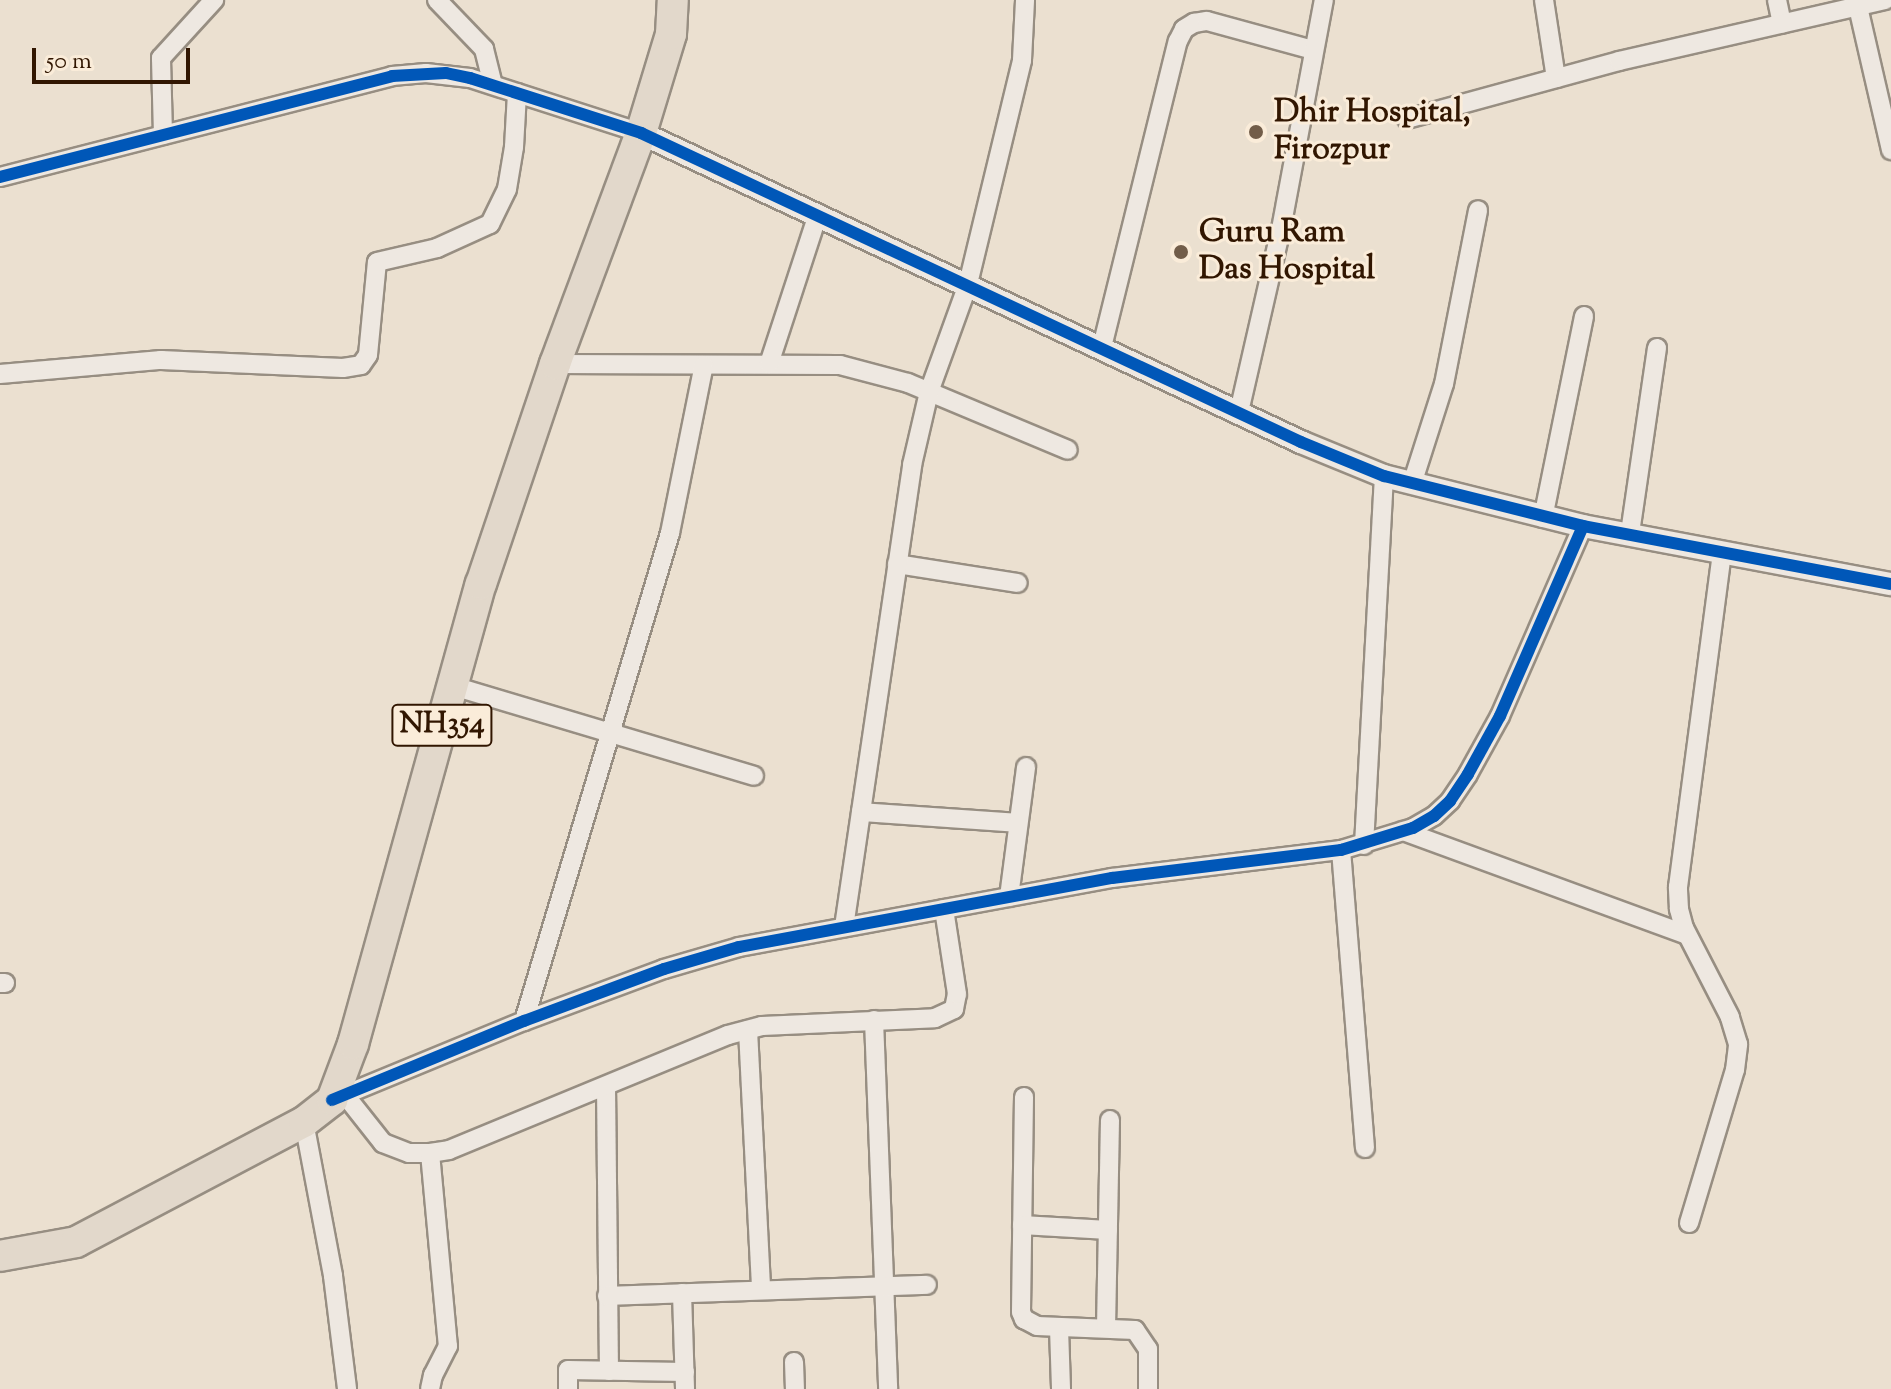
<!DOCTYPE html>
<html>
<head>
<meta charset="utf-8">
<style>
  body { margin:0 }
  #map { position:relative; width:1891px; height:1389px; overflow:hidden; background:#ebe0d0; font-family:"Sorts Mill Goudy",serif }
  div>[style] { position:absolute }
  .roads { filter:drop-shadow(2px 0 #978e82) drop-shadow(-2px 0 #978e82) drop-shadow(0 2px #978e82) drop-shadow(0 -2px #978e82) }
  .minor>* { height:18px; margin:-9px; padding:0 9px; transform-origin:9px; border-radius:9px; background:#eee8e1 }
  .tertiary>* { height:22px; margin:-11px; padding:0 11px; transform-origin:11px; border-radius:11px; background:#eee8e1 }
  .trunk>* { height:30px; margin:-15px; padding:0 15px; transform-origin:15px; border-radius:15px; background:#e2d8cb }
  .cycleway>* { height:12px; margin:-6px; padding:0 6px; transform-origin:6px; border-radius:6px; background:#0057b8 }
  .dots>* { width:22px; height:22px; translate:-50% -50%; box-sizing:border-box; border:4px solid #faecd9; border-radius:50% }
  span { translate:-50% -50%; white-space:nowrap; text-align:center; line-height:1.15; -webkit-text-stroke:6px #faecd9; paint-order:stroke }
  .shield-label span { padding:2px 6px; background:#faecd9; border:2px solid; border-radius:6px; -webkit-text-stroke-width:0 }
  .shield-label { font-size:30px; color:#311601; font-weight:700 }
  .poi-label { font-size:32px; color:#311601; font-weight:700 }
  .left { translate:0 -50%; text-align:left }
  .scale { position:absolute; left:32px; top:48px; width:158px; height:36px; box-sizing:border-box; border:4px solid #311601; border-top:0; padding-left:10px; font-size:24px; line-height:28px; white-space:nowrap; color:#311601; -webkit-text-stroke:6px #faecd9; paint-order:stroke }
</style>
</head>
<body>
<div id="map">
  <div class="roads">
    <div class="minor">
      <div style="left:437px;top:0;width:68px;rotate:46.2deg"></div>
      <div style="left:484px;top:49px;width:37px;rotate:76deg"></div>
      <div style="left:1544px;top:0;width:79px;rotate:81.3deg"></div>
      <div style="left:1777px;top:0;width:24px;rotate:78deg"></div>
      <div style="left:1858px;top:7px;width:147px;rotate:77deg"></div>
      <div style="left:1407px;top:119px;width:220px;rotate:-15.3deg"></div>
      <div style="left:1619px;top:61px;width:273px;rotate:-12.9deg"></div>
      <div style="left:163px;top:135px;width:77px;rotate:-91.5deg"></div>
      <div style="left:161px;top:58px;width:79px;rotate:-47.6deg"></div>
      <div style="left:0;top:177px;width:405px;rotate:-14.4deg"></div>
      <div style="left:392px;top:76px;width:34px;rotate:-5deg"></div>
      <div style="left:426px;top:73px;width:44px;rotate:6.5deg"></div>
      <div style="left:470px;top:78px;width:180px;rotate:17.8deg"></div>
      <div style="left:1102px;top:347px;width:315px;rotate:-76.1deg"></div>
      <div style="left:1178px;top:41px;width:13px;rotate:-63deg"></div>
      <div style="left:1184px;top:29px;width:12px;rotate:-31deg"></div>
      <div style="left:1194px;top:23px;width:13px;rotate:-9deg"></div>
      <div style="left:1207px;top:21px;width:110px;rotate:15.3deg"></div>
      <div style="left:555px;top:364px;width:285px;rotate:0.2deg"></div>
      <div style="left:840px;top:365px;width:70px;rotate:14.8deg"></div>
      <div style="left:908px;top:383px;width:173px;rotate:22.7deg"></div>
      <div style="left:769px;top:364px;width:158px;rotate:-71.9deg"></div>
      <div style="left:0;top:374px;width:162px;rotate:-5deg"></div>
      <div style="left:161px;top:360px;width:182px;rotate:2.5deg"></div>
      <div style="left:343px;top:368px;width:18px;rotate:-9deg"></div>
      <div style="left:361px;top:365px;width:12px;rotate:-55deg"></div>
      <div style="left:368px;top:355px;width:93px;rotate:-84.5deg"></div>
      <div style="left:377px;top:262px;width:62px;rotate:-13.1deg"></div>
      <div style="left:437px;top:248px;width:58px;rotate:-24.4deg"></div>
      <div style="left:490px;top:224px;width:39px;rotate:-64deg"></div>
      <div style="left:507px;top:189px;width:43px;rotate:-80.5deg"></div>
      <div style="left:514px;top:147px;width:54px;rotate:-86.8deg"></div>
      <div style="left:1239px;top:412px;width:188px;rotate:-77.1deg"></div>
      <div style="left:1281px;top:229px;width:233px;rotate:-79.4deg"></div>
      <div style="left:1412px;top:484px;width:105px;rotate:-72.3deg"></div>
      <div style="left:1444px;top:384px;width:177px;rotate:-78.9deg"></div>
      <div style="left:1543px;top:518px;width:206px;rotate:-78.5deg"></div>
      <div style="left:1630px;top:533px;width:187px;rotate:-81.7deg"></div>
      <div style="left:897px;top:564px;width:122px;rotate:8.9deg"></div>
      <div style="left:453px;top:686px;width:314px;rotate:16.6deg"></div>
      <div style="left:861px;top:812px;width:157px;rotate:4deg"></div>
      <div style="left:1403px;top:831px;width:302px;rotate:20.1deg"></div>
      <div style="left:1364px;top:845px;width:370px;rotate:-86.9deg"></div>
      <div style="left:1341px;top:850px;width:299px;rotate:85.4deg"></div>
      <div style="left:1009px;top:897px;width:131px;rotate:-82.5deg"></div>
      <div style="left:844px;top:927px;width:467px;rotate:-81.6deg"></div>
      <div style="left:912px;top:465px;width:75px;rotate:-76.9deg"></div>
      <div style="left:929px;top:392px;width:115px;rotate:-70.1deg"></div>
      <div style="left:968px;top:284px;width:230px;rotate:-76.4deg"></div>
      <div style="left:1022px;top:60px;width:60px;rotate:-87.1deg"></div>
      <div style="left:0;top:983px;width:5px"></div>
      <div style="left:874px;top:1020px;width:369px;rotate:87.8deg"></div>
      <div style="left:524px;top:1021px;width:509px;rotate:-73.34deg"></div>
      <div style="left:670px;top:533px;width:171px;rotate:-78.6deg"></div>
      <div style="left:748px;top:1030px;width:260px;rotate:87.1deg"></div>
      <div style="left:606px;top:1086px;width:285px;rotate:89.4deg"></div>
      <div style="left:345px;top:1095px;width:61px;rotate:51.6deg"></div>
      <div style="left:383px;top:1143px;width:28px;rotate:21deg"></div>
      <div style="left:409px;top:1153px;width:21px"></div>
      <div style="left:430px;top:1153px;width:19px;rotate:-9deg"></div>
      <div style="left:449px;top:1150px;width:302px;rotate:-22.4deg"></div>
      <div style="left:728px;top:1035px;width:35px;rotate:-15deg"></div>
      <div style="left:762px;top:1026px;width:173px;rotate:-2.6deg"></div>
      <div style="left:935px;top:1018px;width:21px;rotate:-25deg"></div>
      <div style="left:954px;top:1009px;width:15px;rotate:-79deg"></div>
      <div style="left:957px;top:994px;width:86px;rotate:-98.7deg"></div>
      <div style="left:1024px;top:1097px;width:215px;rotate:90.8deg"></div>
      <div style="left:1021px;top:1312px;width:8px;rotate:67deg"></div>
      <div style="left:1024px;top:1319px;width:15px;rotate:28deg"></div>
      <div style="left:1037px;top:1326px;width:98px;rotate:2.3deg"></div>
      <div style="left:1135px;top:1330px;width:23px;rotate:56deg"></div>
      <div style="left:1148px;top:1349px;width:40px;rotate:90deg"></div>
      <div style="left:332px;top:1100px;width:208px;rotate:-22.4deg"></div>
      <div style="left:524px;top:1021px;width:149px;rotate:-20.4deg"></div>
      <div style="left:664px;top:969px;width:78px;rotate:-16.3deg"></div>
      <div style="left:739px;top:947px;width:379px;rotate:-10.5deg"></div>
      <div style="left:1112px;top:878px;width:231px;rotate:-7deg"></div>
      <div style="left:1341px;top:850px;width:75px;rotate:-17deg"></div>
      <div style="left:1413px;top:828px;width:24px;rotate:-30deg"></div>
      <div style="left:1434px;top:816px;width:22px;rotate:-43deg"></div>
      <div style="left:1450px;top:801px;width:32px;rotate:-56deg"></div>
      <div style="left:1468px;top:774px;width:66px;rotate:-61.1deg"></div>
      <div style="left:1500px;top:716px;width:207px;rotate:-66.4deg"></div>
      <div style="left:304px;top:1122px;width:157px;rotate:79.3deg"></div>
      <div style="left:333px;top:1276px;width:114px;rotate:82.9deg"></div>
      <div style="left:430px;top:1153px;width:194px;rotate:84.7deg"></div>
      <div style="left:448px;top:1346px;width:33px;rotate:117deg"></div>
      <div style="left:433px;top:1375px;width:14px;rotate:102deg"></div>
      <div style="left:1689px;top:1223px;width:160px;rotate:-73.3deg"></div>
      <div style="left:1735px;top:1070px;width:26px;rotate:-83deg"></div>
      <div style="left:1738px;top:1044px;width:28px;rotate:-107deg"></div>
      <div style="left:1730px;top:1017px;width:100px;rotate:-117.3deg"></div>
      <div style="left:1684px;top:928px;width:20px;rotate:-105deg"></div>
      <div style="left:1679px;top:909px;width:22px;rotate:-93deg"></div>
      <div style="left:1678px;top:887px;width:339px;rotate:-82.5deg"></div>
      <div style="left:1022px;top:1225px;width:86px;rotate:3.3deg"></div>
      <div style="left:682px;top:1293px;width:96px;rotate:88.2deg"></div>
      <div style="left:607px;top:1296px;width:320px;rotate:-2deg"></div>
      <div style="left:1059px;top:1328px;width:61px;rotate:88.1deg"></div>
      <div style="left:1106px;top:1328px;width:208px;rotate:-88.9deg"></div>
      <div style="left:794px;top:1362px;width:27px;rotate:88deg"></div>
      <div style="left:568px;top:1389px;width:19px;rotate:-90deg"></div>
      <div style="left:568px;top:1370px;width:117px;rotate:1deg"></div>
    </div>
    <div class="tertiary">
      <div style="left:641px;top:133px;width:729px;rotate:25.09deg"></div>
      <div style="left:1301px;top:442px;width:90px;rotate:22.3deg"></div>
      <div style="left:1384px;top:476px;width:205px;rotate:14.1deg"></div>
      <div style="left:1583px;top:526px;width:313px;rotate:10.7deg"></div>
    </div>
    <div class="trunk">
      <div style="left:0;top:1256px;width:77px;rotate:-10.4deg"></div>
      <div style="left:76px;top:1242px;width:258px;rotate:-27.8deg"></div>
      <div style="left:304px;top:1122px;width:36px;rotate:-38deg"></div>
      <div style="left:332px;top:1100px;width:60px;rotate:-69.4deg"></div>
      <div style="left:353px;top:1044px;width:477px;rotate:-74.5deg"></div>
      <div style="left:481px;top:584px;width:232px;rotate:-71.4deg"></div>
      <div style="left:555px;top:364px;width:246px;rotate:-69.6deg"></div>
      <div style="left:641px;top:133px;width:103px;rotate:-73.1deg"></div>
      <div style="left:671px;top:34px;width:34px;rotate:-87deg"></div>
    </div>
  </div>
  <div class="cycleway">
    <div style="left:0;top:177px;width:405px;rotate:-14.4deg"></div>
    <div style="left:392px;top:76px;width:54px;rotate:-3.2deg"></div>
    <div style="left:446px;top:73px;width:25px;rotate:12deg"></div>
    <div style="left:470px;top:78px;width:180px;rotate:17.8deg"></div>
    <div style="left:641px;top:133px;width:729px;rotate:25.09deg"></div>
    <div style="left:1301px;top:442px;width:90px;rotate:22.3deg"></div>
    <div style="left:1384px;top:476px;width:205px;rotate:14.1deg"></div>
    <div style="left:1583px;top:526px;width:313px;rotate:10.7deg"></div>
    <div style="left:332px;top:1100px;width:208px;rotate:-22.4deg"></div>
    <div style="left:524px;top:1021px;width:149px;rotate:-20.4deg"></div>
    <div style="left:664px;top:969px;width:78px;rotate:-16.3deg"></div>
    <div style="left:739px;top:947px;width:379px;rotate:-10.5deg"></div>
    <div style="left:1112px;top:878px;width:231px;rotate:-7deg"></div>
    <div style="left:1341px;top:850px;width:75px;rotate:-17deg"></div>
    <div style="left:1413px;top:828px;width:24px;rotate:-30deg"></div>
    <div style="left:1434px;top:816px;width:22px;rotate:-43deg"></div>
    <div style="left:1450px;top:801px;width:32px;rotate:-56deg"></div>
    <div style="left:1468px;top:774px;width:66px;rotate:-61.1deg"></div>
    <div style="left:1500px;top:716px;width:207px;rotate:-66.4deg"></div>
  </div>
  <div class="dots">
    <div style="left:1256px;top:132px;background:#725d49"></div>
    <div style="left:1181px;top:252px;background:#725d49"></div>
  </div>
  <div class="shield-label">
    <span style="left:442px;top:725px">NH354</span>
  </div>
  <div class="poi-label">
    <span class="left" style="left:1274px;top:132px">Dhir Hospital,<br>Firozpur</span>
    <span class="left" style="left:1199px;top:252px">Guru Ram<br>Das Hospital</span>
  </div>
  <div class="scale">50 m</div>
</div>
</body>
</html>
